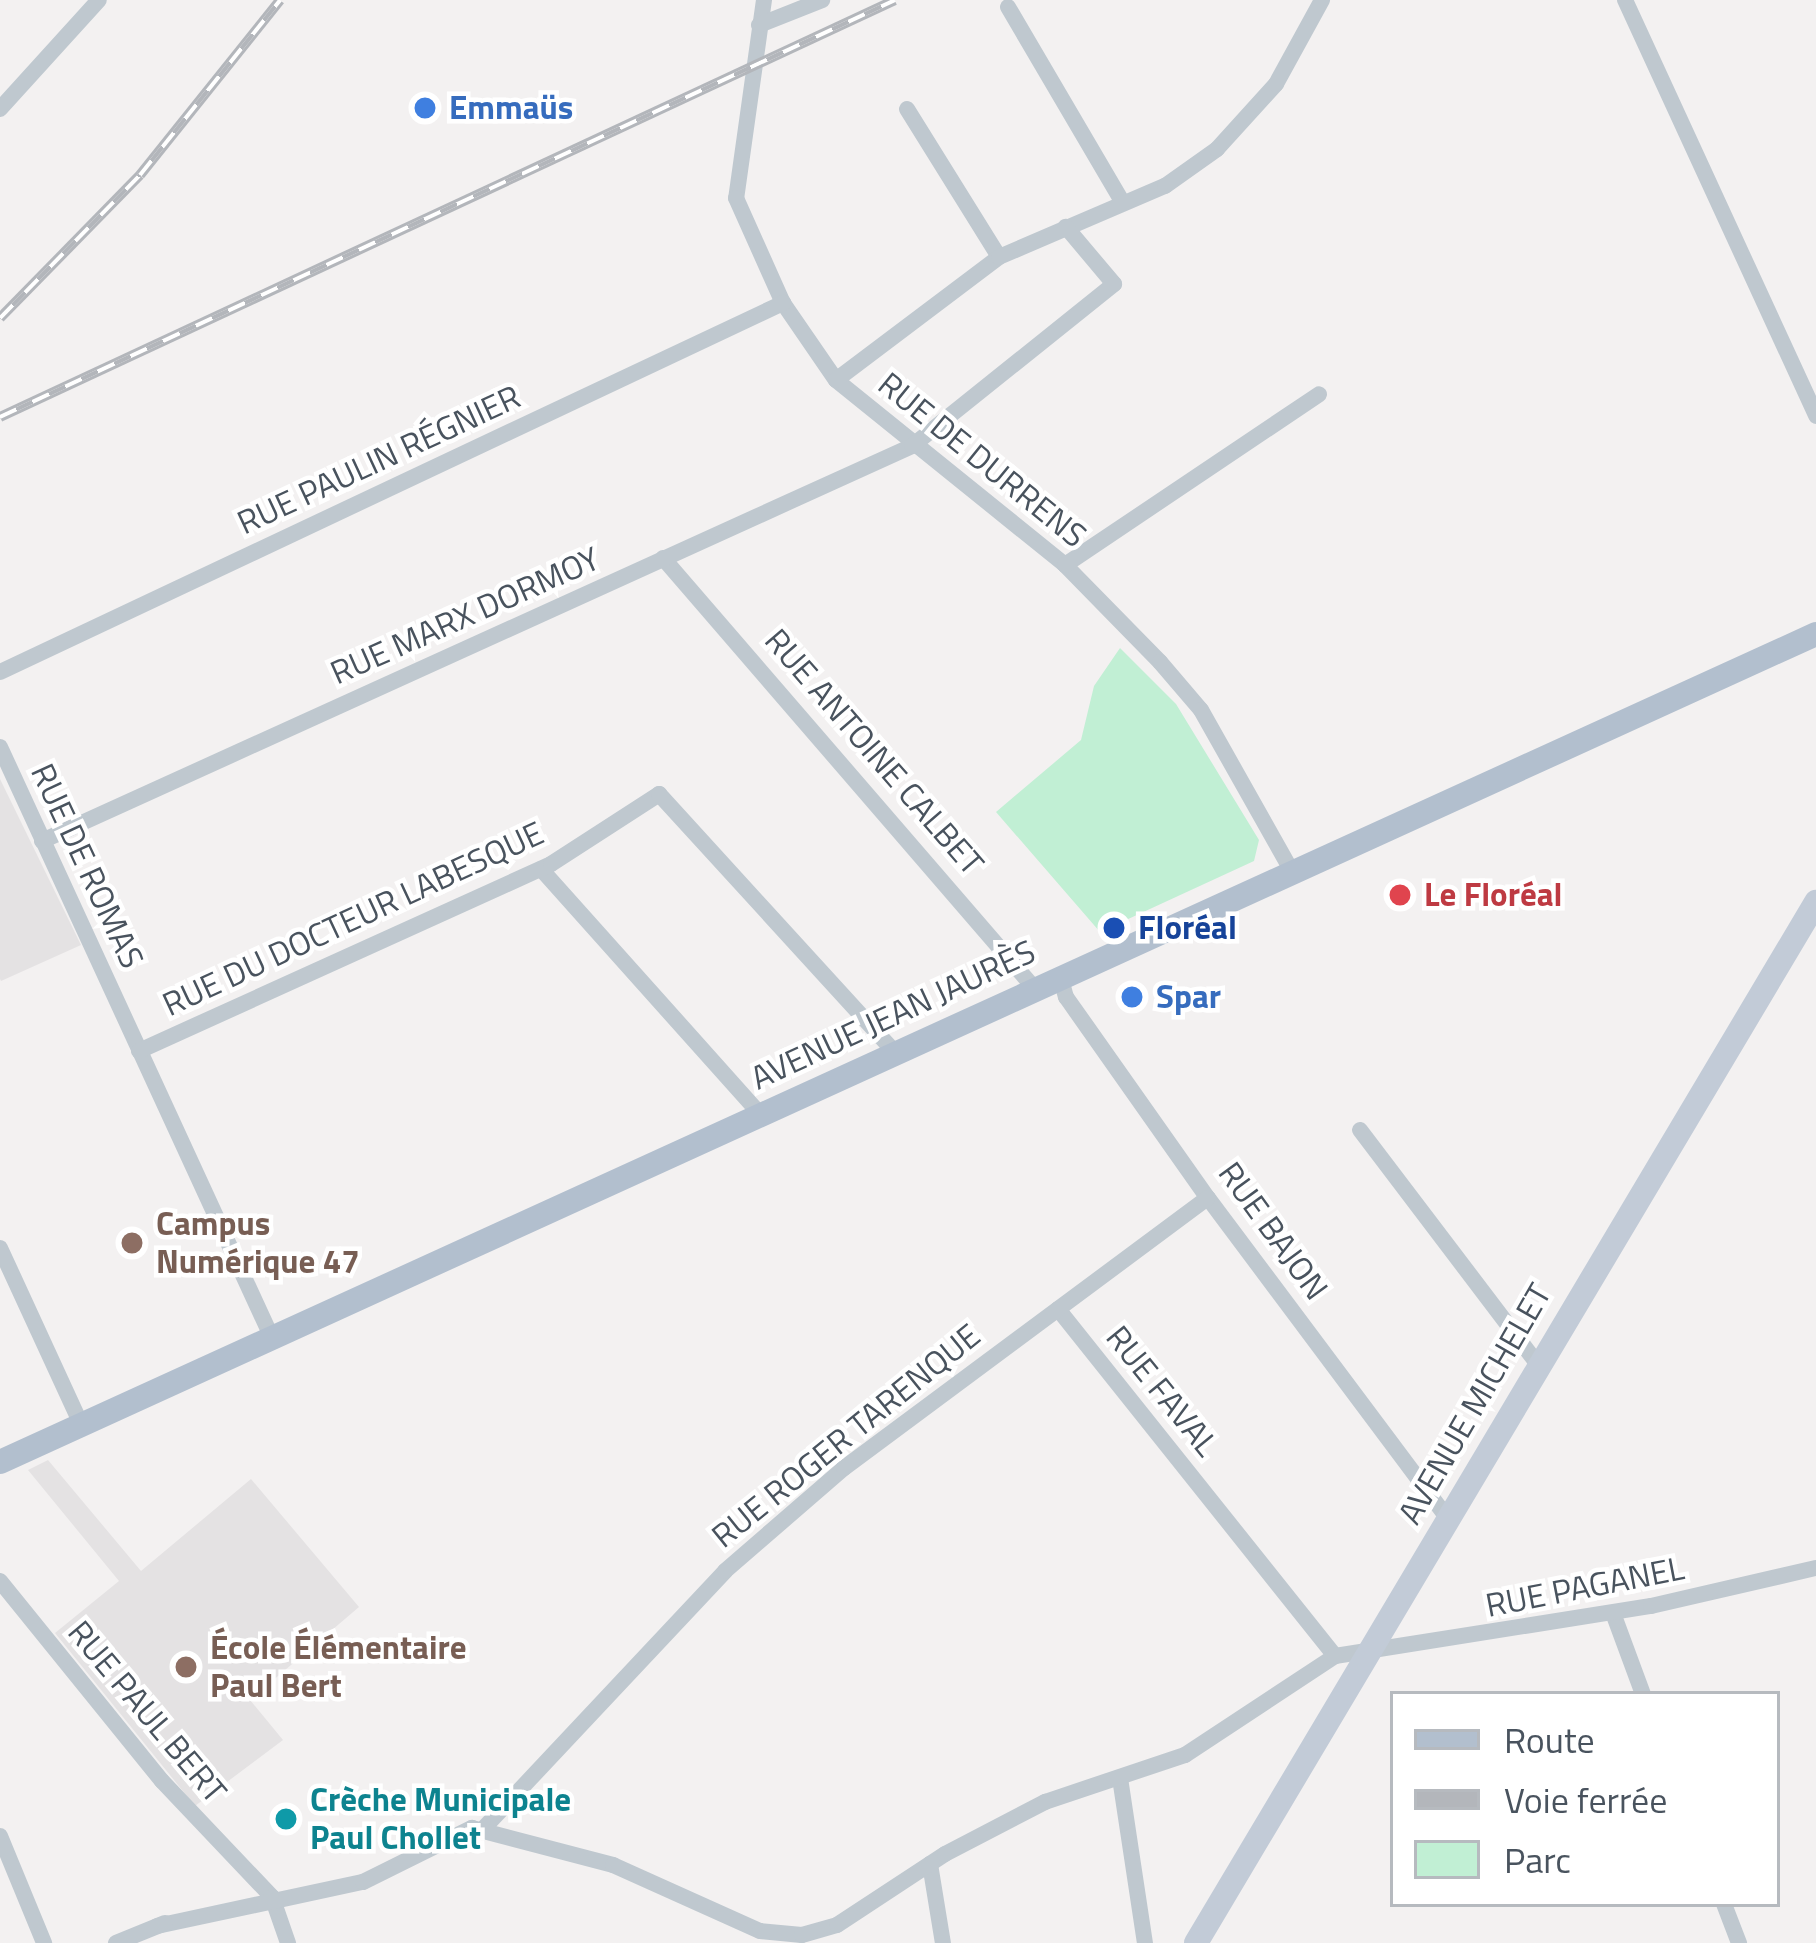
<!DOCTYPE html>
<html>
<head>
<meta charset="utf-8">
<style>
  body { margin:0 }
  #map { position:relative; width:1816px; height:1943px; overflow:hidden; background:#f3f1f1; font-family:"Titillium Web",sans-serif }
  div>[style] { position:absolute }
  .education>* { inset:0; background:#e4e2e3 }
  .green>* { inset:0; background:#c1efd4 }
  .street>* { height:16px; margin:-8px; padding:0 8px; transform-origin:8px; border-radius:8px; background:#bfc8cf }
  .secondary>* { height:24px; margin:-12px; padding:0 12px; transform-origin:12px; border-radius:12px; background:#c2cbd7 }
  .primary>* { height:24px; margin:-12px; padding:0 12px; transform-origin:12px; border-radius:12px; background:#b2bfce }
  .rail>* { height:10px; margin-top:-5px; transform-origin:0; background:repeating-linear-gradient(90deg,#fff 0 18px,#b3b6bb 0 36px); box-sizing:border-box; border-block:3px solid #b3b6bb }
  .dots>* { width:33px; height:33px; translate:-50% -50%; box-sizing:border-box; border:6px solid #fff; border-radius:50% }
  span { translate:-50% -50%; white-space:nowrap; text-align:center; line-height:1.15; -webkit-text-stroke:9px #fff; paint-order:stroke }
  .shop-label { font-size:33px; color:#366cbe; font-weight:700 }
  .left { translate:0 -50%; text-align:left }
  .street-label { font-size:33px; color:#49535e }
  .health-label { font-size:33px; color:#be3a42; font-weight:700 }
  .transit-label { font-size:33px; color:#164399; font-weight:700 }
  .education-label { font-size:33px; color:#785e54; font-weight:700 }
  .culture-label { font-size:33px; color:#0d838f; font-weight:700 }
  .legend { position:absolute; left:1390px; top:1691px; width:390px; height:216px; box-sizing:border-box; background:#fff; border:3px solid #b6babf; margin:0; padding:15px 21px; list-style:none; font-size:36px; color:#49535e }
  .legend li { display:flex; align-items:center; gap:24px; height:60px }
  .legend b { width:60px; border:3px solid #b6babf }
</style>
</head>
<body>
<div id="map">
  <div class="education">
    <div style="clip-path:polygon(0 779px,81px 945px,1px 981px,0 979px)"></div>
    <div style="clip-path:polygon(48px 1460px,141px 1571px,251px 1479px,359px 1607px,250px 1700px,283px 1740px,195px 1806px,55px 1633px,119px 1581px,28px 1470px)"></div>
  </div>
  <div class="green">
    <div style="clip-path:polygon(1120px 648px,1176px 704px,1259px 840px,1254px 861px,1100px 932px,996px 812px,1081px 740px,1094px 686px)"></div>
  </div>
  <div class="street">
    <div style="left:764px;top:0;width:200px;rotate:98deg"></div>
    <div style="left:736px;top:198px;width:115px;rotate:65.9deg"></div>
    <div style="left:783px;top:303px;width:93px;rotate:55.5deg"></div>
    <div style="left:836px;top:380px;width:294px;rotate:38.9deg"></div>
    <div style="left:1065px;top:565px;width:136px;rotate:45.6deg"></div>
    <div style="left:1160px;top:662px;width:63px;rotate:49.5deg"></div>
    <div style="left:1201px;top:710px;width:184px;rotate:60.6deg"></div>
    <div style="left:1625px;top:0;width:458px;rotate:65.3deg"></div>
    <div style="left:1008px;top:7px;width:227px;rotate:59.6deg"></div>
    <div style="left:759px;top:25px;width:68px;rotate:-21.6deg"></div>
    <div style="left:0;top:109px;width:147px;rotate:-47.8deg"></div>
    <div style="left:907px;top:109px;width:174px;rotate:58.1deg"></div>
    <div style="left:836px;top:380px;width:204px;rotate:-37deg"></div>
    <div style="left:999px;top:257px;width:181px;rotate:-23.2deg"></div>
    <div style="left:1165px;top:186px;width:64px;rotate:-35.4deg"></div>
    <div style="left:1217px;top:149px;width:88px;rotate:-47.8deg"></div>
    <div style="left:1276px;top:84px;width:96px;rotate:-61.3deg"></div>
    <div style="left:663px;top:558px;width:569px;rotate:49.2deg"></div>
    <div style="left:1065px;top:565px;width:306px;rotate:-33.9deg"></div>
    <div style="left:0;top:672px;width:866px;rotate:-25.23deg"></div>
    <div style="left:0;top:747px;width:648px;rotate:65.29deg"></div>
    <div style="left:42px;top:841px;width:955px;rotate:-24.42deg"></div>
    <div style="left:912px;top:446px;width:259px;rotate:-38.7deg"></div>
    <div style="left:1114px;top:284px;width:75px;rotate:-130.1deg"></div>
    <div style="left:541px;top:869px;width:327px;rotate:48.2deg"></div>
    <div style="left:1060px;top:975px;width:23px;rotate:75deg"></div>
    <div style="left:1066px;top:997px;width:246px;rotate:54.8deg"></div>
    <div style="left:1208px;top:1198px;width:399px;rotate:53.2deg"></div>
    <div style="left:139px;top:1051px;width:452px;rotate:-24.4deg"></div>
    <div style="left:551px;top:864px;width:129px;rotate:-32.9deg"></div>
    <div style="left:659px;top:794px;width:348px;rotate:47.6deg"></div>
    <div style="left:1360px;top:1130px;width:291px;rotate:52.8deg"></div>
    <div style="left:0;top:1248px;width:194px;rotate:65.3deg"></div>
    <div style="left:1058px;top:1309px;width:444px;rotate:51.4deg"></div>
    <div style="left:0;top:1581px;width:257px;rotate:51deg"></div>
    <div style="left:162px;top:1781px;width:160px;rotate:46.5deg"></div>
    <div style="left:1613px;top:1613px;width:86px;rotate:69.7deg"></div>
    <div style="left:1120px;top:1778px;width:167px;rotate:81.4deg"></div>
    <div style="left:483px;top:1829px;width:354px;rotate:-46.8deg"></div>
    <div style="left:725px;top:1571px;width:157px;rotate:-40.9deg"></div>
    <div style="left:844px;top:1468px;width:453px;rotate:-36.6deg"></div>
    <div style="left:0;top:1836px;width:116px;rotate:67.6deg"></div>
    <div style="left:930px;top:1864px;width:80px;rotate:80.7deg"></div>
    <div style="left:272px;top:1897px;width:49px;rotate:70.8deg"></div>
    <div style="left:1724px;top:1904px;width:42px;rotate:69deg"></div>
    <div style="left:157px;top:1926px;width:211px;rotate:-12.1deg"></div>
    <div style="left:363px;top:1882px;width:122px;rotate:-26.4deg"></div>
    <div style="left:472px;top:1828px;width:146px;rotate:14.7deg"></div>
    <div style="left:613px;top:1865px;width:161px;rotate:24.2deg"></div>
    <div style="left:760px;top:1931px;width:42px;rotate:5.4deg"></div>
    <div style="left:802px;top:1935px;width:36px;rotate:-16deg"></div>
    <div style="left:837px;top:1925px;width:129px;rotate:-33.3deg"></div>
    <div style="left:945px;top:1854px;width:113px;rotate:-27.5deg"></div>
    <div style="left:1045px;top:1802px;width:148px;rotate:-18.6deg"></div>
    <div style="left:1185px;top:1755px;width:180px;rotate:-33.4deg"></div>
    <div style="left:1335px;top:1656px;width:320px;rotate:-9deg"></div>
    <div style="left:1651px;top:1606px;width:169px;rotate:-13deg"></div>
    <div style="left:116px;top:1943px;width:53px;rotate:-22.2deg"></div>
  </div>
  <div class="secondary">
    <div style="left:1196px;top:1943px;width:1212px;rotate:-59.22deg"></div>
  </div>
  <div class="primary">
    <div style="left:0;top:1462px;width:1996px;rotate:-24.51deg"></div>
  </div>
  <div class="rail">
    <div style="left:0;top:318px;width:200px;rotate:-45.6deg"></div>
    <div style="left:140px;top:175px;width:224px;rotate:-51.3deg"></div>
    <div style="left:0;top:417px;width:987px;rotate:-24.98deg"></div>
  </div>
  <div class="dots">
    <div style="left:425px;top:108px;background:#3f7fe0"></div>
    <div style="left:1400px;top:895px;background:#e0444e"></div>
    <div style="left:1114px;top:928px;background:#1a4fb4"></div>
    <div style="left:1132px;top:997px;background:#3f7fe0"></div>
    <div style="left:132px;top:1243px;background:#8d6e63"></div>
    <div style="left:186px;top:1667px;background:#8d6e63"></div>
    <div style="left:286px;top:1819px;background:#0f9aa8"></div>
  </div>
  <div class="shop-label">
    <span class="left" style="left:449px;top:108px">Emmaüs</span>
    <span class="left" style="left:1156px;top:997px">Spar</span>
  </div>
  <div class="street-label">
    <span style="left:379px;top:460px;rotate:-25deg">RUE PAULIN RÉGNIER</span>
    <span style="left:982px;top:460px;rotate:39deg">RUE DE DURRENS</span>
    <span style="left:465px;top:616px;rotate:-24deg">RUE MARX DORMOY</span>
    <span style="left:874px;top:752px;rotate:49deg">RUE ANTOINE CALBET</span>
    <span style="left:87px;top:866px;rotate:65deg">RUE DE ROMAS</span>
    <span style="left:353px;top:919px;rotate:-25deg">RUE DU DOCTEUR LABESQUE</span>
    <span style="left:893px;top:1015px;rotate:-25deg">AVENUE JEAN JAURÈS</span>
    <span style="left:1273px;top:1231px;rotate:54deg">RUE BAJON</span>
    <span style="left:1162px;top:1391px;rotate:51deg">RUE FAVAL</span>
    <span style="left:1475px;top:1404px;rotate:-60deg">AVENUE MICHELET</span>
    <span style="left:846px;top:1436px;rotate:-39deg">RUE ROGER TARENQUE</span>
    <span style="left:1585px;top:1587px;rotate:-11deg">RUE PAGANEL</span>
    <span style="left:147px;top:1712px;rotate:50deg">RUE PAUL BERT</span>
  </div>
  <div class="health-label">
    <span class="left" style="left:1424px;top:895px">Le Floréal</span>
  </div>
  <div class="transit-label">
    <span class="left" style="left:1138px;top:928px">Floréal</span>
  </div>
  <div class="education-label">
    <span class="left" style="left:156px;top:1243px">Campus<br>Numérique 47</span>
    <span class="left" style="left:210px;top:1667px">École Élémentaire<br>Paul Bert</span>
  </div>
  <div class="culture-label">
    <span class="left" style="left:310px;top:1819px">Crèche Municipale<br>Paul Chollet</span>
  </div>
  <ul class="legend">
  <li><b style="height:15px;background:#b2bfce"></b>Route</li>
  <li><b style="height:15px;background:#b3b6bb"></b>Voie ferrée</li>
  <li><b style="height:33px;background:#c1efd4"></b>Parc</li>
  </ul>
</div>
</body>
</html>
